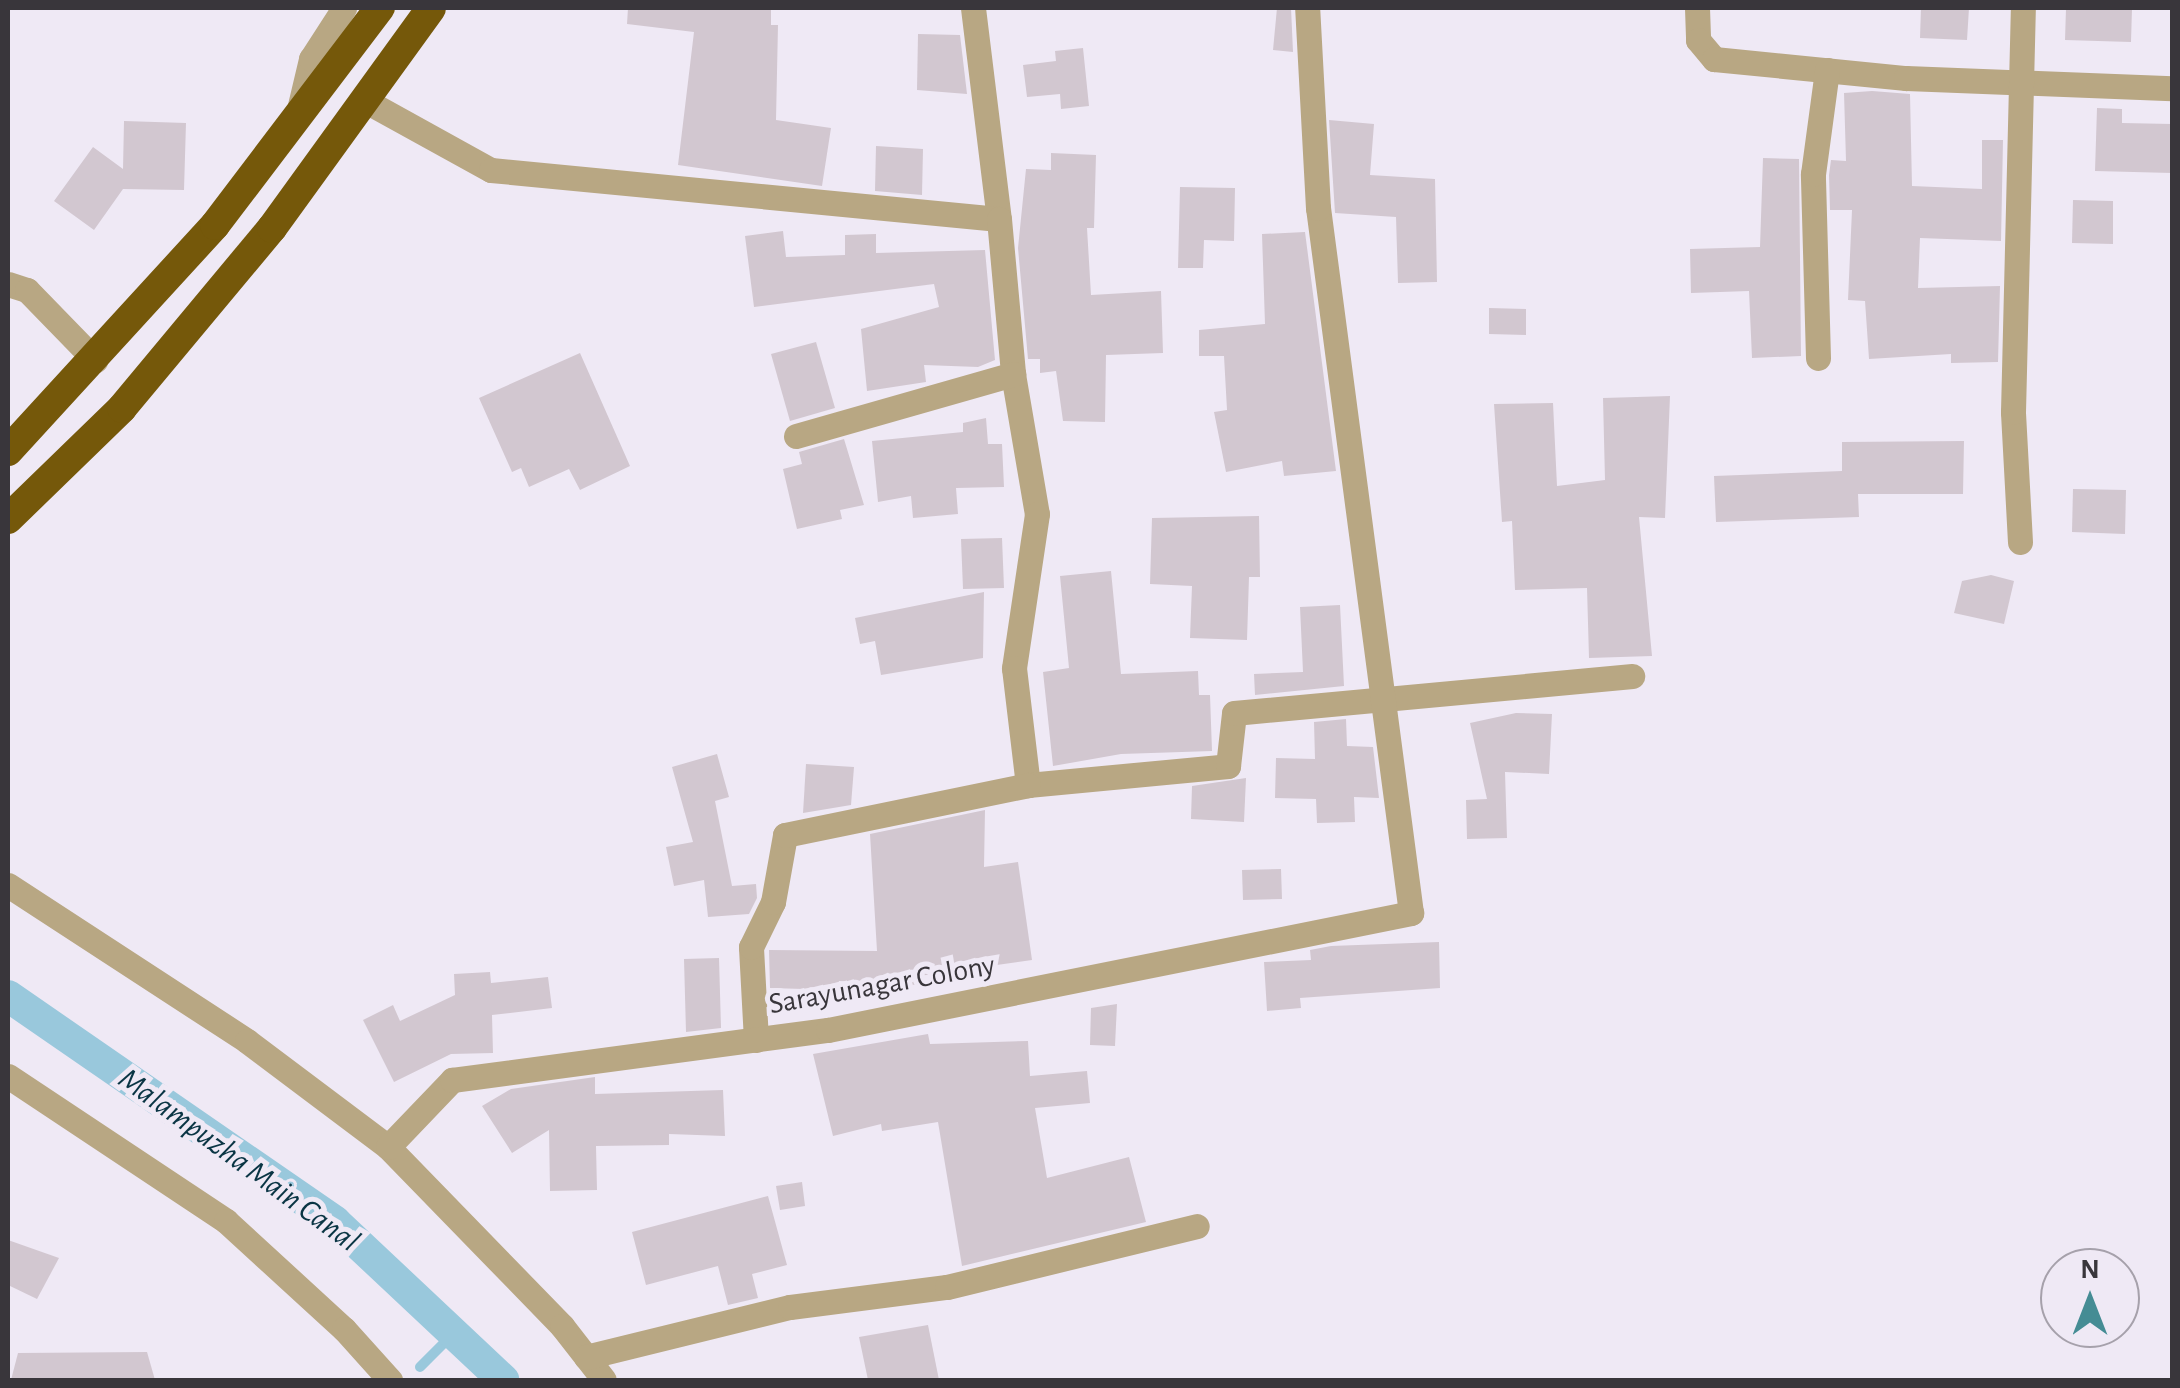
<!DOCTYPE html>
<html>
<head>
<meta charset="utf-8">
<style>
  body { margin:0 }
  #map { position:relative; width:2180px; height:1388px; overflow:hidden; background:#efe9f5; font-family:"Alegreya Sans",sans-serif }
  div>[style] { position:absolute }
  .stream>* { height:10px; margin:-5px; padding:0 5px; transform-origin:5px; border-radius:5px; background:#99c8dc }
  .canal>* { height:32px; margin:-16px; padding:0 16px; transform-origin:16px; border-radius:16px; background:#99c8dc }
  .building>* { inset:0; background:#d2c7d0 }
  .minor>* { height:25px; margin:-12.5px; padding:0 12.5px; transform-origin:12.5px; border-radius:12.5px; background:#b8a783 }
  .highway>* { height:30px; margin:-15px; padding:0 15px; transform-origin:15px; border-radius:15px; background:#75580a }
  span { translate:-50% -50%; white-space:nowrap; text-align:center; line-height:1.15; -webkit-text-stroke:10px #efe9f5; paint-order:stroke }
  .street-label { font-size:30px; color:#39363b }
  .water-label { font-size:32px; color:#0a3544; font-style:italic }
  .frame { position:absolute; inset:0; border:10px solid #39363b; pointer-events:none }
  .north { position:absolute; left:2040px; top:1248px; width:100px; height:100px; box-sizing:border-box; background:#efe9f5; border:2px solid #a6a1ab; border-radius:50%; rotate:0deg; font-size:28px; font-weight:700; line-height:40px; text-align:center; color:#39363b }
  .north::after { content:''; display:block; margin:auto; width:35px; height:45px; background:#458c94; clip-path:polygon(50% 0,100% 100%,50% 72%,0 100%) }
</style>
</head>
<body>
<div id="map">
  <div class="stream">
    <div style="left:420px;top:1367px;width:47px;rotate:-45deg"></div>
  </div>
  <div class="canal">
    <div style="left:8px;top:996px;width:397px;rotate:34.6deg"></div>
    <div style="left:335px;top:1222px;width:231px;rotate:43.2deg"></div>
  </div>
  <div class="building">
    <div style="clip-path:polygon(628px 8px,771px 8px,771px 25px,778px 25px,776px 120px,831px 128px,822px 186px,678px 165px,694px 32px,627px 24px)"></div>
    <div style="clip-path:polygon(1277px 8px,1291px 8px,1293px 52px,1273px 50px)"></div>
    <div style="clip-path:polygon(1921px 8px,1969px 8px,1967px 40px,1920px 38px)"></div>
    <div style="clip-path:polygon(2066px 8px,2132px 8px,2131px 42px,2065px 40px)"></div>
    <div style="clip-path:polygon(918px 34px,960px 35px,967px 94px,917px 90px)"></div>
    <div style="clip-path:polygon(1083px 48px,1089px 106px,1061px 109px,1060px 94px,1027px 97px,1023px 65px,1056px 61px,1055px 51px)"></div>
    <div style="clip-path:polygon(1872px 91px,1910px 94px,1912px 186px,1982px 189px,1982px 140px,2003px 140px,2001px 241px,1920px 238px,1918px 288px,2000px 286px,1998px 362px,1951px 363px,1951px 354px,1869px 359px,1865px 301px,1848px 300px,1852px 210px,1830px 210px,1829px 175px,1831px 160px,1846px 161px,1844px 93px)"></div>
    <div style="clip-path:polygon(2097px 108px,2122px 109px,2122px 123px,2172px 124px,2172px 173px,2095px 171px)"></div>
    <div style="clip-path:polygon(1329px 120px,1374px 124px,1370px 175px,1435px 179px,1437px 282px,1398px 283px,1396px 217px,1335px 213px)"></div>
    <div style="clip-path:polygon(124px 121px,186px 123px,184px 190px,123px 189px,94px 230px,54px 201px,93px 147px,123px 169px)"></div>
    <div style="clip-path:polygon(876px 146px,923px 149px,922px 195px,875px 191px)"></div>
    <div style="clip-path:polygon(1051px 153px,1096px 155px,1094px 228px,1087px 228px,1091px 295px,1161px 291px,1163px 353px,1106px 355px,1105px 422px,1063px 421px,1056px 371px,1040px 373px,1040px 359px,1028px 359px,1018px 248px,1026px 169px,1051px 170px)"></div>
    <div style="clip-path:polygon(1763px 158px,1799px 159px,1801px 356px,1752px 358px,1749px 291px,1691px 293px,1690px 249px,1760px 247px)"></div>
    <div style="clip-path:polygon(1180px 187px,1235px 188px,1234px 241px,1204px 240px,1203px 268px,1178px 268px)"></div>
    <div style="clip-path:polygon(2073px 200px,2113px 201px,2113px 244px,2072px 243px)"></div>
    <div style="clip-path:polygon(783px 231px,786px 257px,845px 255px,845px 235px,876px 234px,876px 253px,985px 250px,995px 360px,978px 367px,924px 365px,926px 382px,867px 391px,861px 329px,939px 307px,934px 284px,754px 307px,745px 236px)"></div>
    <div style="clip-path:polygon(1305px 232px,1336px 471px,1284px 476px,1282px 461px,1226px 472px,1214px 412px,1227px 410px,1224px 356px,1199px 356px,1199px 330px,1265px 324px,1262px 234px)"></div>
    <div style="clip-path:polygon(1489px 308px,1526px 309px,1526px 335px,1489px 334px)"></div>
    <div style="clip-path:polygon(816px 342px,835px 408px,790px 421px,771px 354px)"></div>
    <div style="clip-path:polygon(580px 353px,630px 466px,580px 490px,569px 469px,529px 487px,521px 468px,512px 472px,479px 398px)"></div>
    <div style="clip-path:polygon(1670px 396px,1665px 518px,1639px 517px,1652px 656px,1589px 658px,1587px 588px,1515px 590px,1512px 521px,1502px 522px,1494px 404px,1553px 403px,1557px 486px,1605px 480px,1603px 398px)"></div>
    <div style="clip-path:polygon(986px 418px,988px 444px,1002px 444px,1004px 487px,956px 488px,958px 514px,913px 518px,911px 496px,878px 502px,872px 441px,963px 432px,963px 423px)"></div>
    <div style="clip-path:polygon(844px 439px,864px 505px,840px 510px,842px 519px,797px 529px,783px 469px,802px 464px,799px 452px)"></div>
    <div style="clip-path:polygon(1964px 441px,1963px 494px,1858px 494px,1859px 517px,1716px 522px,1714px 476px,1842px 471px,1842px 442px)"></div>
    <div style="clip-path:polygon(2073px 489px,2126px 490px,2125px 534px,2072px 532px)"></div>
    <div style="clip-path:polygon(1259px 516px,1260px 577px,1249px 577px,1247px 640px,1190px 638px,1192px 586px,1150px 584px,1152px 518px)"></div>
    <div style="clip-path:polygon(1002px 538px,1004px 588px,963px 589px,961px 539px)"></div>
    <div style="clip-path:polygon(1111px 571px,1121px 674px,1198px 671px,1199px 695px,1210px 695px,1212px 751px,1121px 754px,1053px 766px,1043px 672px,1069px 668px,1060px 576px)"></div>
    <div style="clip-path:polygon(1991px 575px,2014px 581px,2004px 624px,1954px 613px,1962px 581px)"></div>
    <div style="clip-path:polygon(984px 592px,983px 658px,881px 675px,875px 641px,860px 644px,855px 618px)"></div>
    <div style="clip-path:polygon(1340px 605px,1344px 686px,1255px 695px,1254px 674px,1303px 672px,1300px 607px)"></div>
    <div style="clip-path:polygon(1516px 713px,1552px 714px,1549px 774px,1505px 772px,1507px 838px,1467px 839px,1466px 800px,1487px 799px,1470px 723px)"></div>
    <div style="clip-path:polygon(1346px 719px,1347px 746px,1373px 747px,1379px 798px,1354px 797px,1355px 822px,1317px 823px,1316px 799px,1275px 798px,1276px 758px,1315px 759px,1314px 722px)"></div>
    <div style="clip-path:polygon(717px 754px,729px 797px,715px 801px,732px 886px,756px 884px,757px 898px,749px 914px,708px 917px,704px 880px,674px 886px,666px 847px,693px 842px,672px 767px)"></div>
    <div style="clip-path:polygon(806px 764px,854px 767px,851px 805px,803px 813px)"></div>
    <div style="clip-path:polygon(1246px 778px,1244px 822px,1191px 819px,1192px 786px)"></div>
    <div style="clip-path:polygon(985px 810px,984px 867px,1018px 862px,1032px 960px,919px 976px,918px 985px,839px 981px,838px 990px,770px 988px,769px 950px,877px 951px,870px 834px)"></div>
    <div style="clip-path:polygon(1281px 869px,1282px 899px,1243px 900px,1242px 870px)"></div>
    <div style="clip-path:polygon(1439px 942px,1440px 988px,1300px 998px,1301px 1008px,1267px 1011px,1264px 962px,1311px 960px,1310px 950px,1331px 946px)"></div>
    <div style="clip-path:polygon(719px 958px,721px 1028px,686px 1032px,684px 959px)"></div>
    <div style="clip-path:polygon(490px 972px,491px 983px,548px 977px,552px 1008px,492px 1015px,493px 1053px,451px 1054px,394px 1082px,363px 1020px,393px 1005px,400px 1021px,455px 995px,454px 974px)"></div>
    <div style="clip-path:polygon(1117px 1004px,1115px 1046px,1090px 1045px,1091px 1008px)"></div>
    <div style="clip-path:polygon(928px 1034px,930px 1044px,1028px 1041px,1030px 1076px,1087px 1071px,1090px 1103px,1035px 1108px,1047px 1178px,1129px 1157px,1146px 1222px,962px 1266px,938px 1122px,882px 1131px,881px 1124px,833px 1136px,813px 1054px)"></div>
    <div style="clip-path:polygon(595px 1077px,595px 1094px,723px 1090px,725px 1136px,669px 1134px,669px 1145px,596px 1146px,597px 1190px,550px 1191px,549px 1130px,512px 1153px,482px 1106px,511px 1089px)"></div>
    <div style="clip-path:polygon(802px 1182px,805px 1206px,780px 1210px,776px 1186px)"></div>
    <div style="clip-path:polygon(768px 1196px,787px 1265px,752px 1274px,758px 1298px,728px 1305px,718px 1266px,646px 1285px,632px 1232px)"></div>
    <div style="clip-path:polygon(8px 1240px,59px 1258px,37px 1299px,8px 1285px)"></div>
    <div style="clip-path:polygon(928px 1325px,939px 1380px,868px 1380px,859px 1337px)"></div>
    <div style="clip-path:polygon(147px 1352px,155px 1380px,11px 1380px,18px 1353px)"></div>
  </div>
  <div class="minor">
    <div style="left:973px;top:8px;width:213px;rotate:83deg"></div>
    <div style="left:1697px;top:8px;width:32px;rotate:88deg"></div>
    <div style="left:1698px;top:40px;width:25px;rotate:50deg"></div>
    <div style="left:1714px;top:59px;width:193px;rotate:5.7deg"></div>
    <div style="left:1906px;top:78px;width:266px;rotate:2.2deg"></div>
    <div style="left:364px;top:100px;width:145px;rotate:28.9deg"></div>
    <div style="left:491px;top:170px;width:510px;rotate:5.51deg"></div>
    <div style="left:999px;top:219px;width:156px;rotate:84.8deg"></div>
    <div style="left:1013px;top:374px;width:142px;rotate:80.3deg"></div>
    <div style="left:1037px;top:514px;width:156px;rotate:98.5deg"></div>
    <div style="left:1014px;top:668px;width:118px;rotate:83.2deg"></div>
    <div style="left:1028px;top:785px;width:201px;rotate:-5.4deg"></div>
    <div style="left:1228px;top:766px;width:53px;rotate:-83.5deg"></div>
    <div style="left:1234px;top:713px;width:400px;rotate:-5.3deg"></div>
    <div style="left:298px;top:114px;width:57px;rotate:-76.7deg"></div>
    <div style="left:311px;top:59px;width:61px;rotate:-57.1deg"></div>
    <div style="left:8px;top:284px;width:20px;rotate:18deg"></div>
    <div style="left:27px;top:290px;width:98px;rotate:45.8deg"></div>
    <div style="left:1818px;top:358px;width:184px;rotate:-91.6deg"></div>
    <div style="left:1813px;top:174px;width:105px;rotate:-82.3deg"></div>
    <div style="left:796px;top:436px;width:226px;rotate:-15.9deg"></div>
    <div style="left:2020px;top:542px;width:130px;rotate:-93.1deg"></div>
    <div style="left:2013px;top:412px;width:404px;rotate:-88.6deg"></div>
    <div style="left:8px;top:885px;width:285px;rotate:33.1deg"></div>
    <div style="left:247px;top:1041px;width:176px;rotate:36.9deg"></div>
    <div style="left:388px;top:1147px;width:250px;rotate:45.8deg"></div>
    <div style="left:562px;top:1326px;width:68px;rotate:52.1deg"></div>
    <div style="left:756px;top:1040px;width:93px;rotate:-93.1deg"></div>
    <div style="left:751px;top:947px;width:50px;rotate:-63.9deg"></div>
    <div style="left:773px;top:902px;width:68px;rotate:-79.8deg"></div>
    <div style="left:785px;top:835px;width:248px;rotate:-11.6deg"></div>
    <div style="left:8px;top:1076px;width:262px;rotate:33.6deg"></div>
    <div style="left:226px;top:1221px;width:160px;rotate:42.5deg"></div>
    <div style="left:344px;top:1329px;width:69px;rotate:48deg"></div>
    <div style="left:388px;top:1147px;width:93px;rotate:-46.3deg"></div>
    <div style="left:452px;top:1080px;width:379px;rotate:-7.6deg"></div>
    <div style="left:828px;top:1030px;width:595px;rotate:-11.35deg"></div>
    <div style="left:1411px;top:913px;width:711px;rotate:-97.51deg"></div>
    <div style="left:1318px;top:208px;width:200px;rotate:-93.1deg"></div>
    <div style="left:586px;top:1357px;width:210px;rotate:-13.8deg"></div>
    <div style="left:790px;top:1307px;width:158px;rotate:-7.3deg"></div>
    <div style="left:947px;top:1287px;width:257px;rotate:-13.7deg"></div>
  </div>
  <div class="highway">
    <div style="left:8px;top:451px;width:306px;rotate:-47.5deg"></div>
    <div style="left:215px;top:225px;width:273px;rotate:-52.8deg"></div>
    <div style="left:8px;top:519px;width:159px;rotate:-44.2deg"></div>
    <div style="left:122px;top:408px;width:234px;rotate:-50.2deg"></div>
    <div style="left:272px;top:228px;width:271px;rotate:-54.1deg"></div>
  </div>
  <div class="street-label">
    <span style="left:882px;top:985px;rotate:-10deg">Sarayunagar Colony</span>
  </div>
  <div class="water-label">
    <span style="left:239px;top:1160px;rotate:36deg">Malampuzha Main Canal</span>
  </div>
  <div class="frame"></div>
  <div class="north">N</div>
</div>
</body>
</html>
